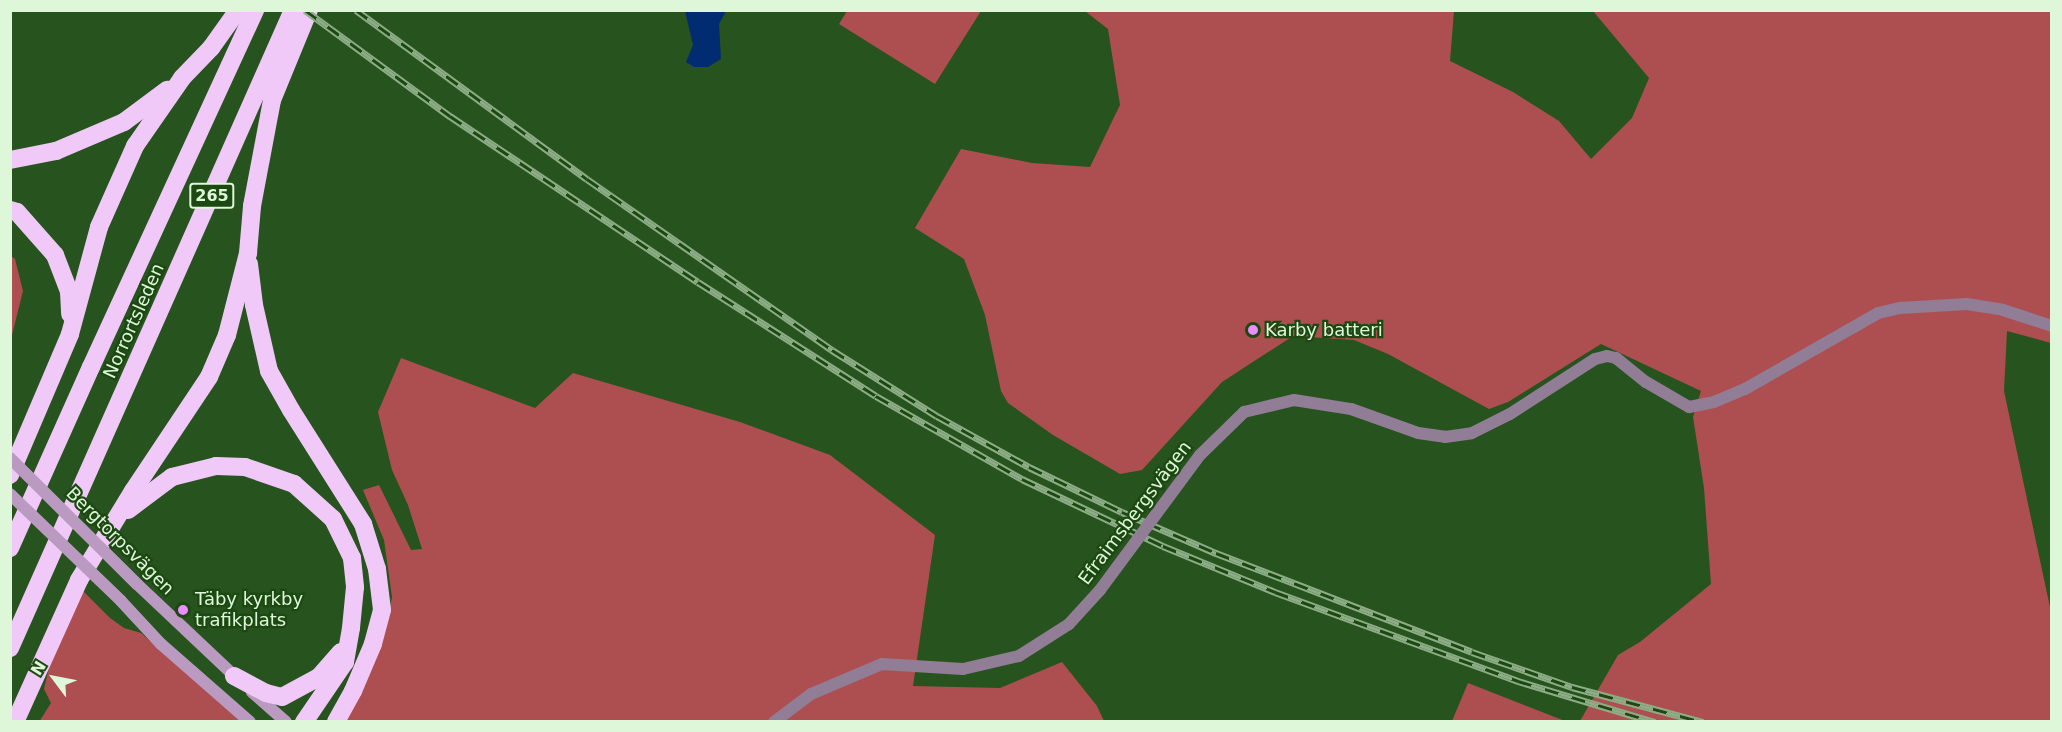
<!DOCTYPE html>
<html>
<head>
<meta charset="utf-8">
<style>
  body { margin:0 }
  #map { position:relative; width:2062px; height:732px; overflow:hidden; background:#27531e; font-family:"DejaVu Sans",sans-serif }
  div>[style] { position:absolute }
  .green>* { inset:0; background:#ad4f51 }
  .water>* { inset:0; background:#022c71 }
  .street>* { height:12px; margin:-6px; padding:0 6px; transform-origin:6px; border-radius:6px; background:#917d95 }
  .secondary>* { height:12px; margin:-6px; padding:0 6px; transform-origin:6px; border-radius:6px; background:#ba9ac1 }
  .highway>* { height:18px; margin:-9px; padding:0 9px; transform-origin:9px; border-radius:9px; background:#f0c9f9 }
  .rail>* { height:7px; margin-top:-3.5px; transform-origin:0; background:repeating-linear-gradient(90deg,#1c4812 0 14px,#8cad85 0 28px); box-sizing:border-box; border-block:2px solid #8cad85 }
  .street-bridge>* { height:12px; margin:-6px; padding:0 6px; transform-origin:6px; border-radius:6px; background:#917d95 }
  .secondary-bridge>* { height:12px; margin:-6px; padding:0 6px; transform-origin:6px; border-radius:6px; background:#ba9ac1 }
  .dots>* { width:16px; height:16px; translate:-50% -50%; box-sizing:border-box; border:3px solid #1c4812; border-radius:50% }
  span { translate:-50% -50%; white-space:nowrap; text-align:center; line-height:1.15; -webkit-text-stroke:4.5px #1c4812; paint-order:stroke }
  .shield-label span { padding:2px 4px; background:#1c4812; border:2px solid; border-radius:4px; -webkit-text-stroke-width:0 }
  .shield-label { font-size:16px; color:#def7d9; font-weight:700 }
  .street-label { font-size:18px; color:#def7d9 }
  .poi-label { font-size:18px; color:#def7d9 }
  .left { translate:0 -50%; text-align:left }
  .frame { position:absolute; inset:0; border:12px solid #def7d9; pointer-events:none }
  .north { position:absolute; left:24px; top:648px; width:60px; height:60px; -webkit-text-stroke:4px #1c4812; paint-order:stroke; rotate:302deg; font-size:16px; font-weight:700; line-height:24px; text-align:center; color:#def7d9 }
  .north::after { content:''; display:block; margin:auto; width:21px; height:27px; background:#def7d9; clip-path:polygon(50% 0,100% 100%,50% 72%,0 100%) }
</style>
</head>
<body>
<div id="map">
  <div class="green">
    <div style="clip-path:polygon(847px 11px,847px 10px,981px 11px,935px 84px,839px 24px)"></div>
    <div style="clip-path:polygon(1085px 11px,1454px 11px,1450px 61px,1513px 92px,1559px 121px,1591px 159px,1632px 118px,1649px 78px,1593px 11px,2051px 11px,2051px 343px,2007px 331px,2004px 391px,2051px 612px,2051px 721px,1580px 721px,1618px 655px,1640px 642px,1711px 584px,1704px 488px,1693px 417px,1701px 391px,1601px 344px,1508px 402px,1489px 409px,1388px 354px,1354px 340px,1293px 336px,1222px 382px,1142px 470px,1120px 474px,1053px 435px,1008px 403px,1001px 391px,985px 315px,964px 259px,915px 228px,961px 149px,1032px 163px,1090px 167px,1120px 105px,1108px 29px)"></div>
    <div style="clip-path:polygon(11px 256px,15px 259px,23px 291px,11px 339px)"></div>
    <div style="clip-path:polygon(401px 358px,535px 408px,573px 373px,740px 422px,830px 455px,935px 535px,913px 686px,1000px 688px,1062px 662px,1097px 706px,1104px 721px,343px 722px,387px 621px,392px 597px,384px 540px,363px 490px,379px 485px,411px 550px,422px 549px,408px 505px,392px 470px,378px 412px)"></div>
    <div style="clip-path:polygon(81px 589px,110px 618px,124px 628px,141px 633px,243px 721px,39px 722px,51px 703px,44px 689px,53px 651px)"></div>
    <div style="clip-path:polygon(1468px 683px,1565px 721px,1452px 721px)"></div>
  </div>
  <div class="water">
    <div style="clip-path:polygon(685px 11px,726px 11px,719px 24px,721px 59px,708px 67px,694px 67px,686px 62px,693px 45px)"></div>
  </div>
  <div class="street">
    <div style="left:1200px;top:455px;width:62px;rotate:-44.3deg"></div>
    <div style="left:1244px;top:412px;width:51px;rotate:-13.5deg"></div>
    <div style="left:1294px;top:400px;width:58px;rotate:9deg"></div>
    <div style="left:1351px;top:409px;width:71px;rotate:19.7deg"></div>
    <div style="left:1418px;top:433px;width:27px;rotate:8deg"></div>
    <div style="left:1445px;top:437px;width:27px;rotate:-8deg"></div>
    <div style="left:1472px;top:433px;width:42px;rotate:-26.6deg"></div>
    <div style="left:1510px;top:414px;width:101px;rotate:-32.9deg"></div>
    <div style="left:1595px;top:359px;width:12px;rotate:-14deg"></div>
    <div style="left:1607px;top:356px;width:9px;rotate:13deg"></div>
    <div style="left:1616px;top:358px;width:38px;rotate:39deg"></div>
    <div style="left:1646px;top:382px;width:50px;rotate:30.2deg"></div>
    <div style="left:1689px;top:407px;width:25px;rotate:-11deg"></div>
    <div style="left:1714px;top:402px;width:34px;rotate:-23deg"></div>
    <div style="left:1745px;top:389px;width:153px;rotate:-29.7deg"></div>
    <div style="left:1878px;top:313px;width:23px;rotate:-13deg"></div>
    <div style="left:1900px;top:308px;width:67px;rotate:-3.4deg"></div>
    <div style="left:1967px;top:304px;width:36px;rotate:9deg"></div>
    <div style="left:2003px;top:310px;width:52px;rotate:18.1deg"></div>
    <div style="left:774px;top:722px;width:46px;rotate:-37.1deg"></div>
    <div style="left:811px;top:694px;width:77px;rotate:-22.9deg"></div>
    <div style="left:882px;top:664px;width:81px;rotate:3.5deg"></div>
    <div style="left:963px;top:669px;width:57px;rotate:-13.1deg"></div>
    <div style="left:1019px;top:656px;width:59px;rotate:-32.6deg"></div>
    <div style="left:1069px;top:624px;width:46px;rotate:-47.6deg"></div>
  </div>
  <div class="secondary">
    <div style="left:137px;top:584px;width:140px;rotate:43.3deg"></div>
    <div style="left:121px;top:601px;width:59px;rotate:47.1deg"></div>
    <div style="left:161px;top:644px;width:118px;rotate:41.2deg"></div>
    <div style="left:252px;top:692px;width:45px;rotate:41.4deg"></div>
  </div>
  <div class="highway">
    <div style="left:10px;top:160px;width:47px;rotate:-11.1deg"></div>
    <div style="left:56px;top:151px;width:74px;rotate:-23.1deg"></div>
    <div style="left:124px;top:122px;width:54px;rotate:-36.7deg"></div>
    <div style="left:10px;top:210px;width:7px;rotate:16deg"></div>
    <div style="left:17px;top:212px;width:57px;rotate:48.5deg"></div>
    <div style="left:55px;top:255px;width:40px;rotate:69deg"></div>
    <div style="left:69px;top:292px;width:22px;rotate:87deg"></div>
    <div style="left:249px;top:264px;width:41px;rotate:83deg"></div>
    <div style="left:254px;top:305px;width:68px;rotate:77.2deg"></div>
    <div style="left:269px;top:371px;width:45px;rotate:60.6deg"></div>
    <div style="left:291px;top:410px;width:135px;rotate:57.7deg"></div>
    <div style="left:363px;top:524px;width:47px;rotate:72.7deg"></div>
    <div style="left:377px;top:569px;width:41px;rotate:83deg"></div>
    <div style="left:382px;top:610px;width:35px;rotate:105deg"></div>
    <div style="left:373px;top:644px;width:51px;rotate:113.1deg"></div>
    <div style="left:353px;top:691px;width:35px;rotate:119deg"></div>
    <div style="left:10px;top:475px;width:153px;rotate:-66.9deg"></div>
    <div style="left:70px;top:334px;width:111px;rotate:-74.8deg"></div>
    <div style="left:99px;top:227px;width:89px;rotate:-66deg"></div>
    <div style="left:135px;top:146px;width:83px;rotate:-55.3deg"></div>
    <div style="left:182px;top:78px;width:42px;rotate:-46deg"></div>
    <div style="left:211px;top:48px;width:47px;rotate:-54.6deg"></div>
    <div style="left:128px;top:510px;width:55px;rotate:-36.9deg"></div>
    <div style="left:172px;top:477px;width:45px;rotate:-14deg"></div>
    <div style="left:216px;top:466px;width:29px;rotate:2deg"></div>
    <div style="left:245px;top:467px;width:52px;rotate:19.1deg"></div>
    <div style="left:294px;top:484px;width:52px;rotate:41.9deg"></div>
    <div style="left:333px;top:519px;width:43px;rotate:64deg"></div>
    <div style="left:352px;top:558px;width:29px;rotate:84deg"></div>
    <div style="left:355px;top:587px;width:41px;rotate:95.6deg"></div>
    <div style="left:351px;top:628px;width:35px;rotate:100deg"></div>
    <div style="left:345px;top:662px;width:73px;rotate:124.3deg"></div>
    <div style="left:10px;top:548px;width:198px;rotate:-65.9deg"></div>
    <div style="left:91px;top:367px;width:393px;rotate:-65.3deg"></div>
    <div style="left:10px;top:648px;width:698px;rotate:-66.08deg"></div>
    <div style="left:234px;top:676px;width:36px;rotate:28deg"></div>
    <div style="left:266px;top:693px;width:16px;rotate:14deg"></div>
    <div style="left:282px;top:697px;width:42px;rotate:-28.4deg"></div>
    <div style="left:319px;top:677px;width:33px;rotate:-49deg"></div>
    <div style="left:15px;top:722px;width:156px;rotate:-65.7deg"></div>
    <div style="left:79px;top:580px;width:104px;rotate:-58.8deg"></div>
    <div style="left:133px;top:491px;width:137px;rotate:-56.3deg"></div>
    <div style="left:209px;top:377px;width:46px;rotate:-66.8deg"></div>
    <div style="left:227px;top:335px;width:85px;rotate:-75.6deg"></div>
    <div style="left:248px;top:253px;width:47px;rotate:-85.1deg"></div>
    <div style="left:252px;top:206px;width:108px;rotate:-79.3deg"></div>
    <div style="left:272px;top:100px;width:97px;rotate:-67.7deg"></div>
  </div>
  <div class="rail">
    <div style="left:305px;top:10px;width:180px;rotate:36.2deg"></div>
    <div style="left:450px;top:116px;width:298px;rotate:33.8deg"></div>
    <div style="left:698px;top:282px;width:211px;rotate:32.6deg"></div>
    <div style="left:876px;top:396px;width:168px;rotate:29.6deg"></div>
    <div style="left:1022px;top:479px;width:156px;rotate:25.4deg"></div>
    <div style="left:1163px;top:546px;width:121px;rotate:22.3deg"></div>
    <div style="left:1275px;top:592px;width:259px;rotate:20.1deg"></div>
    <div style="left:1518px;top:681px;width:143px;rotate:16.7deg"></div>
    <div style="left:356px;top:10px;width:286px;rotate:36.2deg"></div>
    <div style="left:587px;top:179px;width:299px;rotate:34.9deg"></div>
    <div style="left:832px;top:350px;width:124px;rotate:32.2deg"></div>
    <div style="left:937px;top:416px;width:105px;rotate:29deg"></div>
    <div style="left:1029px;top:467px;width:103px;rotate:25.8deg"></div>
    <div style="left:1122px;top:512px;width:103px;rotate:23.6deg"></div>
    <div style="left:1216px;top:553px;width:274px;rotate:21.1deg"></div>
    <div style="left:1472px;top:652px;width:106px;rotate:19.3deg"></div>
    <div style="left:1572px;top:687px;width:136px;rotate:15deg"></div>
  </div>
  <div class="street-bridge">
    <div style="left:1100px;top:590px;width:168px;rotate:-53.5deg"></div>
  </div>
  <div class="secondary-bridge">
    <div style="left:10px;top:458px;width:179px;rotate:44.8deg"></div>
    <div style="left:10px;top:494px;width:154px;rotate:43.9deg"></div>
  </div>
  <div class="dots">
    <div style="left:1253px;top:330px;background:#ea8dfd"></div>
    <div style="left:183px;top:610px;background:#ea8dfd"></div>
  </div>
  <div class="shield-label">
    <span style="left:212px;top:196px">265</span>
  </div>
  <div class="street-label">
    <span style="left:134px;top:321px;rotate:-66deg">Norrortsleden</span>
    <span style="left:1135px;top:513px;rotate:-53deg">Efraimsbergsvägen</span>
    <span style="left:120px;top:541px;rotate:45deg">Bergtorpsvägen</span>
  </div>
  <div class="poi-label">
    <span class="left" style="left:1265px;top:330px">Karby batteri</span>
    <span class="left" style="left:195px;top:610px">Täby kyrkby<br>trafikplats</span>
  </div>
  <div class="frame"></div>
  <div class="north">N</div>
</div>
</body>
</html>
